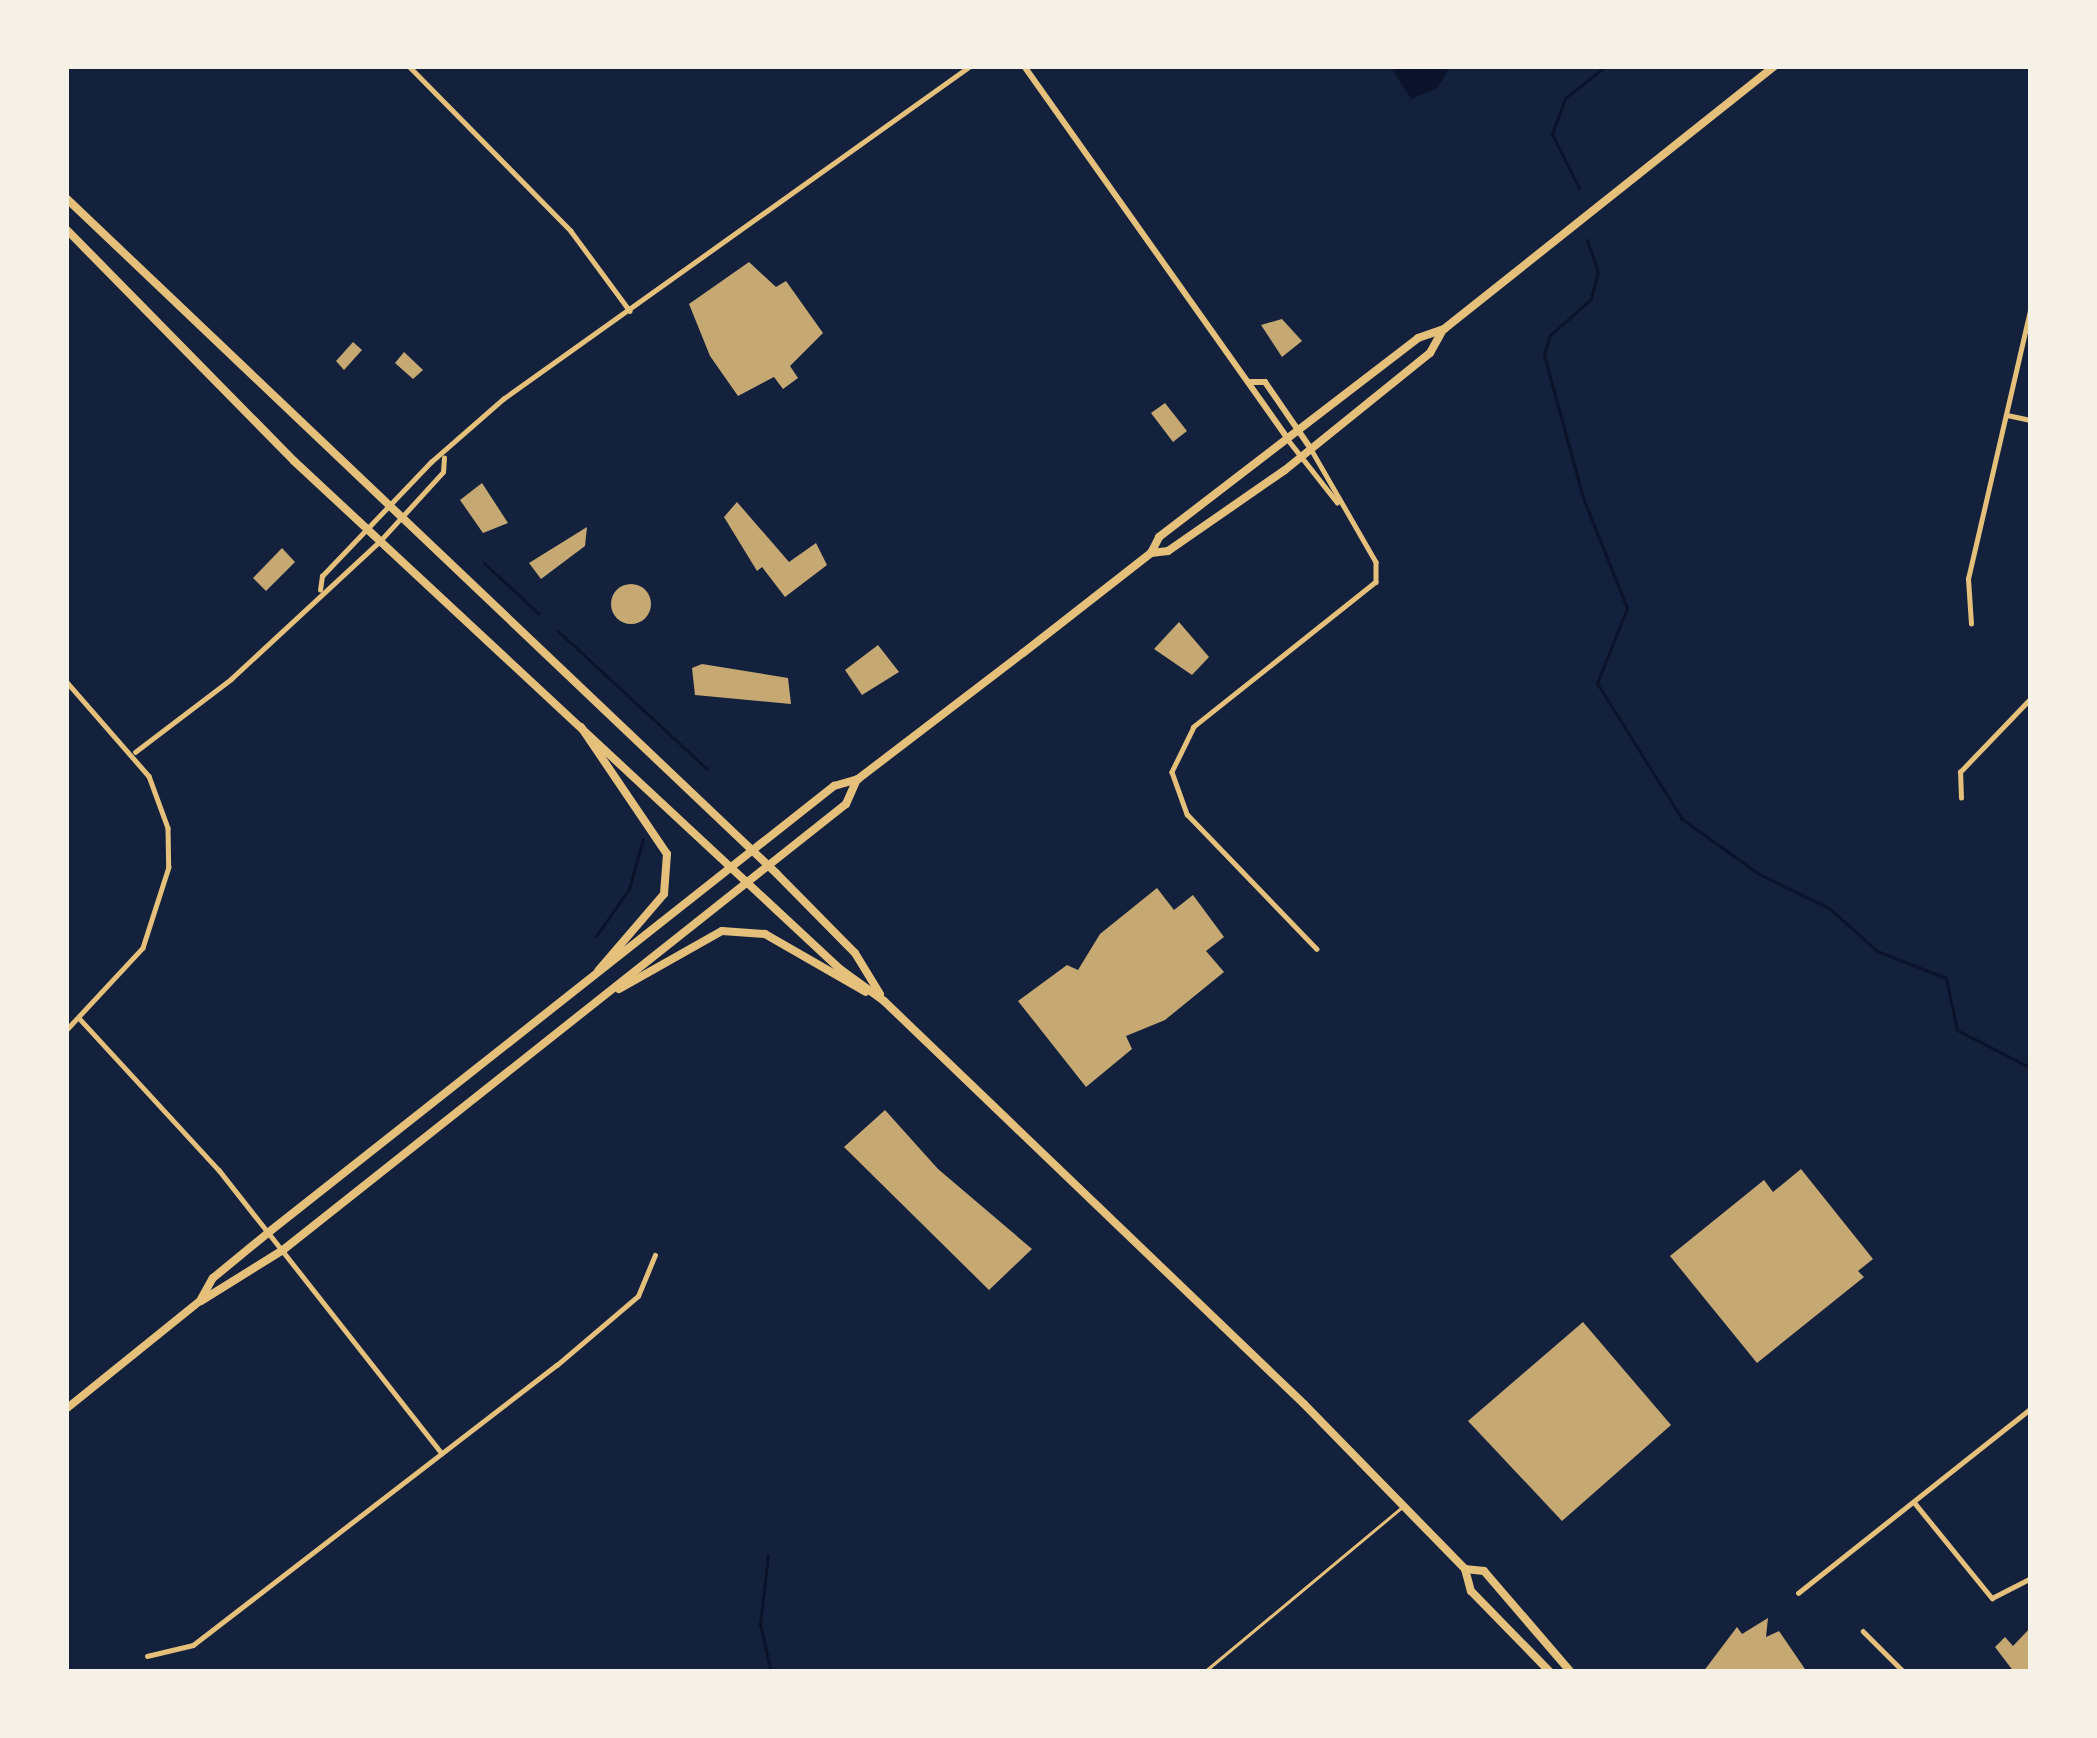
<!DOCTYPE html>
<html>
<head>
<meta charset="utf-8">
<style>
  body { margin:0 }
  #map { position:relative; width:2097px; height:1738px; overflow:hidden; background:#14213d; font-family:Georgia,serif }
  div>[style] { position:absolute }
  .water>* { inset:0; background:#0b132b }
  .stream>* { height:3px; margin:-1.5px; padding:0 1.5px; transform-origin:1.5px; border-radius:1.5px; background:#0b132b }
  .building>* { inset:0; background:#c6a872 }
  .round { border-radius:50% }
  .service>* { height:3px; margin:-1.5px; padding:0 1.5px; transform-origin:1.5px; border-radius:1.5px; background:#e5c07b }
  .minor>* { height:4.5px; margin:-2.25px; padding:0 2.25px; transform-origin:2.25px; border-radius:2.25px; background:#e5c07b }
  .tertiary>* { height:6px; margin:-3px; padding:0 3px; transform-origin:3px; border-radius:3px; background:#e5c07b }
  .primary>* { height:8px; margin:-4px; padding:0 4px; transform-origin:4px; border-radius:4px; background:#e5c07b }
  span { translate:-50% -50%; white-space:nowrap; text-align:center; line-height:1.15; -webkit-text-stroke:12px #f6f1e7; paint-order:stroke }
  .frame { position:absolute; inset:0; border:69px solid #f6f1e7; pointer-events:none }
</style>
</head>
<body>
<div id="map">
  <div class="water">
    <div style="clip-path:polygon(1390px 66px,1451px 66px,1437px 88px,1411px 99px)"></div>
  </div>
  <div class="stream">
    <div style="left:1579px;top:188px;width:60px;rotate:-116.6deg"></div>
    <div style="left:1552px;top:134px;width:38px;rotate:-70deg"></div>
    <div style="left:1565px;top:98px;width:52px;rotate:-38deg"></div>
    <div style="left:1587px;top:240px;width:34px;rotate:71deg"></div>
    <div style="left:1598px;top:272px;width:28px;rotate:105deg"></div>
    <div style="left:1591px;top:299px;width:55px;rotate:138.7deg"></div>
    <div style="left:1550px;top:335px;width:21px;rotate:107deg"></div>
    <div style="left:1544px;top:355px;width:148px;rotate:74.7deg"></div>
    <div style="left:1583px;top:498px;width:118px;rotate:68.2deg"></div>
    <div style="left:1627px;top:608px;width:81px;rotate:111.8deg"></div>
    <div style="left:1597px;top:683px;width:160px;rotate:58deg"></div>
    <div style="left:1682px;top:819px;width:95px;rotate:35.5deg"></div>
    <div style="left:1759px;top:874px;width:78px;rotate:25.9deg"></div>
    <div style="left:1829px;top:908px;width:64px;rotate:41.9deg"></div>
    <div style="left:1877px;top:951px;width:74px;rotate:21.4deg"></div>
    <div style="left:1946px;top:978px;width:53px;rotate:78.1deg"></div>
    <div style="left:1957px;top:1030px;width:83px;rotate:27.2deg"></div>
    <div style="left:484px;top:563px;width:74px;rotate:42.8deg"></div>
    <div style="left:558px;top:631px;width:203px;rotate:42.8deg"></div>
    <div style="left:596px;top:936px;width:57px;rotate:-54.9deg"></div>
    <div style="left:629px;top:889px;width:52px;rotate:-74.4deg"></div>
    <div style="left:768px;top:1555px;width:69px;rotate:96.6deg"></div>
    <div style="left:760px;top:1624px;width:49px;rotate:77.1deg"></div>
  </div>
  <div class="building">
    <div style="clip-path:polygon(749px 262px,776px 287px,786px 281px,823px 333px,790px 366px,798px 378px,783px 389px,774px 377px,738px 396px,710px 356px,689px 304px)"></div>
    <div style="clip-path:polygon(1282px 319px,1302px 341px,1282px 357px,1261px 325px)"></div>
    <div style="clip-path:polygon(353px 342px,362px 350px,344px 370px,336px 361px)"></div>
    <div style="clip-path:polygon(404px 352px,423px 370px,413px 379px,395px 363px)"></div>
    <div style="clip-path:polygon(1165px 403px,1187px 431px,1173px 442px,1151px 413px)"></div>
    <div style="clip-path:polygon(482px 483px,508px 523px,483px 533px,460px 500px)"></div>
    <div style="clip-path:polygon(737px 502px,789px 562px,816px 543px,827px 565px,785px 597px,762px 567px,757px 571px,724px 517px)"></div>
    <div style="clip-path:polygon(587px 527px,585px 546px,541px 579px,529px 563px)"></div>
    <div style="clip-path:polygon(282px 548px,295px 562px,266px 591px,253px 578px)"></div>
    <div class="round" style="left:611px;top:584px;width:40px;height:40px"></div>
    <div style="clip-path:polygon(1179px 622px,1209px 657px,1192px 675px,1154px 649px)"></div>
    <div style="clip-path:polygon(878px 645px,899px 672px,862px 695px,845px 670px)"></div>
    <div style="clip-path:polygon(702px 664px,788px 678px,791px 704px,695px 695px,692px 668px)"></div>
    <div style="clip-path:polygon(1157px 888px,1174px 910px,1193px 895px,1224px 937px,1206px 951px,1224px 972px,1165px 1020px,1126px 1036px,1132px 1049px,1086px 1087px,1018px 1001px,1067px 965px,1078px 970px,1100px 934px)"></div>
    <div style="clip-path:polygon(885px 1110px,938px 1169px,1032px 1249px,989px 1290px,844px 1147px)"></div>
    <div style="clip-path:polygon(1801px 1169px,1873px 1259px,1858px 1271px,1864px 1277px,1757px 1363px,1670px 1256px,1764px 1180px,1773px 1192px)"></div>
    <div style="clip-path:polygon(1583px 1322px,1671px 1425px,1562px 1521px,1468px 1421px)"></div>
    <div style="clip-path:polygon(1768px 1618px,1766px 1637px,1779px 1631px,1807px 1672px,1703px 1672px,1737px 1627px,1742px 1634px)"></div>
    <div style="clip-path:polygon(2031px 1627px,2031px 1672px,2014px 1672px,1995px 1647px,2005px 1637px,2013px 1646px)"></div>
  </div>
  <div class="service">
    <div style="left:1204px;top:1672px;width:256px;rotate:-39.8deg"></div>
  </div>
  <div class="minor">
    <div style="left:409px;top:66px;width:231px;rotate:45.5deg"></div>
    <div style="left:571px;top:231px;width:99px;rotate:53.6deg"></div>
    <div style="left:2007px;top:415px;width:25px;rotate:12deg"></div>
    <div style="left:1289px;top:441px;width:78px;rotate:51.8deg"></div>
    <div style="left:1311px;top:449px;width:130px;rotate:60.1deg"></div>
    <div style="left:1376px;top:562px;width:20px;rotate:90deg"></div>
    <div style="left:1376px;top:582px;width:233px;rotate:141.5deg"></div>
    <div style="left:1194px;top:727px;width:50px;rotate:116.1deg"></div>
    <div style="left:1172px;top:772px;width:45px;rotate:70.3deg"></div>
    <div style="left:1187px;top:814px;width:187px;rotate:46.1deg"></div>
    <div style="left:320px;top:590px;width:14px;rotate:-82deg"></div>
    <div style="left:322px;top:576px;width:158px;rotate:-46.3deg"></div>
    <div style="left:431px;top:462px;width:96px;rotate:-41.2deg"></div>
    <div style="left:503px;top:399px;width:574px;rotate:-35.49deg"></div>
    <div style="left:1971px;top:624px;width:45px;rotate:-93.8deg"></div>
    <div style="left:1968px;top:579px;width:280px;rotate:-77deg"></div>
    <div style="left:66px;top:681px;width:126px;rotate:48.9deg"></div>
    <div style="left:149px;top:776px;width:55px;rotate:69.9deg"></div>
    <div style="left:168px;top:828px;width:39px;rotate:89deg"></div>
    <div style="left:169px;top:867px;width:85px;rotate:107.8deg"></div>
    <div style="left:143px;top:948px;width:113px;rotate:132.9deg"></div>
    <div style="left:135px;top:752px;width:121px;rotate:-37.2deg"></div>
    <div style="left:231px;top:679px;width:203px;rotate:-42.8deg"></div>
    <div style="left:380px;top:541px;width:93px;rotate:-47.6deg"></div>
    <div style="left:443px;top:472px;width:14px;rotate:-86deg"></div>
    <div style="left:1961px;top:798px;width:26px;rotate:-92deg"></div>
    <div style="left:1960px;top:772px;width:103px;rotate:-46.2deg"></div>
    <div style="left:79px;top:1018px;width:207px;rotate:47.4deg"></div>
    <div style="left:219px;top:1170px;width:360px;rotate:51.8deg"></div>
    <div style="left:1914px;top:1502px;width:124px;rotate:50.9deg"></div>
    <div style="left:1992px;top:1598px;width:44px;rotate:-27.1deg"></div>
    <div style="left:1798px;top:1593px;width:298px;rotate:-38.4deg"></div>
    <div style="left:1863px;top:1631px;width:58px;rotate:45deg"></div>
    <div style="left:147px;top:1656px;width:47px;rotate:-13.4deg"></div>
    <div style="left:193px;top:1645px;width:459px;rotate:-37.6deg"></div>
    <div style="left:557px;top:1365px;width:106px;rotate:-40.4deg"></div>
    <div style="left:638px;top:1296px;width:44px;rotate:-67.5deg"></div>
  </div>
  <div class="tertiary">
    <div style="left:1024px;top:66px;width:456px;rotate:54.7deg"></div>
    <div style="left:1251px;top:382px;width:14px"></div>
    <div style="left:1265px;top:382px;width:81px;rotate:55.5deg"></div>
  </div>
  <div class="primary">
    <div style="left:66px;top:198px;width:981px;rotate:43.55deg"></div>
    <div style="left:777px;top:874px;width:111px;rotate:45.4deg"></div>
    <div style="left:855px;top:953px;width:48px;rotate:58.6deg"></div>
    <div style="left:66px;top:229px;width:325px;rotate:45.5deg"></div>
    <div style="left:294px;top:461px;width:746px;rotate:42.94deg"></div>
    <div style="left:840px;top:969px;width:54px;rotate:36deg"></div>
    <div style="left:884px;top:1001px;width:582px;rotate:43.82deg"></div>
    <div style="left:1304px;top:1404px;width:231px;rotate:45.7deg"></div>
    <div style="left:1465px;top:1569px;width:23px;rotate:75deg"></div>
    <div style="left:1471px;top:1591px;width:113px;rotate:45.7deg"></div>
    <div style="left:1151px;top:553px;width:17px;rotate:-7deg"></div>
    <div style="left:1168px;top:551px;width:142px;rotate:-34.7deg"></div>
    <div style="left:1285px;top:470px;width:186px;rotate:-38.9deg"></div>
    <div style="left:1430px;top:353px;width:26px;rotate:-61deg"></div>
    <div style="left:581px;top:727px;width:153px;rotate:55.9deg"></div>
    <div style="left:667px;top:854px;width:40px;rotate:94.3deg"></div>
    <div style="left:664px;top:894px;width:101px;rotate:130.6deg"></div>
    <div style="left:619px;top:989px;width:118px;rotate:-29.4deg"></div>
    <div style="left:722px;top:931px;width:43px;rotate:4deg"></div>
    <div style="left:765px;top:934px;width:116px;rotate:29.9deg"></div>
    <div style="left:201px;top:1301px;width:97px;rotate:-31.9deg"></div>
    <div style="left:283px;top:1250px;width:718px;rotate:-38.39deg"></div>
    <div style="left:846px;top:804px;width:27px;rotate:-66deg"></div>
    <div style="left:66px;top:1409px;width:172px;rotate:-38.9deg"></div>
    <div style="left:200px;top:1301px;width:26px;rotate:-61deg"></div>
    <div style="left:213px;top:1278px;width:72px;rotate:-39.4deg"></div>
    <div style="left:269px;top:1232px;width:720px;rotate:-38.29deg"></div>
    <div style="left:834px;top:786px;width:25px;rotate:-16deg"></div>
    <div style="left:858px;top:779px;width:208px;rotate:-37.4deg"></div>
    <div style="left:1023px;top:653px;width:162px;rotate:-38deg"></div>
    <div style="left:1151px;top:553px;width:18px;rotate:-63deg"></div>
    <div style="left:1159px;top:537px;width:327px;rotate:-37.5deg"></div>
    <div style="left:1418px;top:338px;width:28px;rotate:-19deg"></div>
    <div style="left:1444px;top:329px;width:423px;rotate:-38.5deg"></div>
    <div style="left:1465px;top:1569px;width:19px;rotate:6deg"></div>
    <div style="left:1484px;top:1571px;width:133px;rotate:49.3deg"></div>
  </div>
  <div class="frame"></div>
</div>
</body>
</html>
